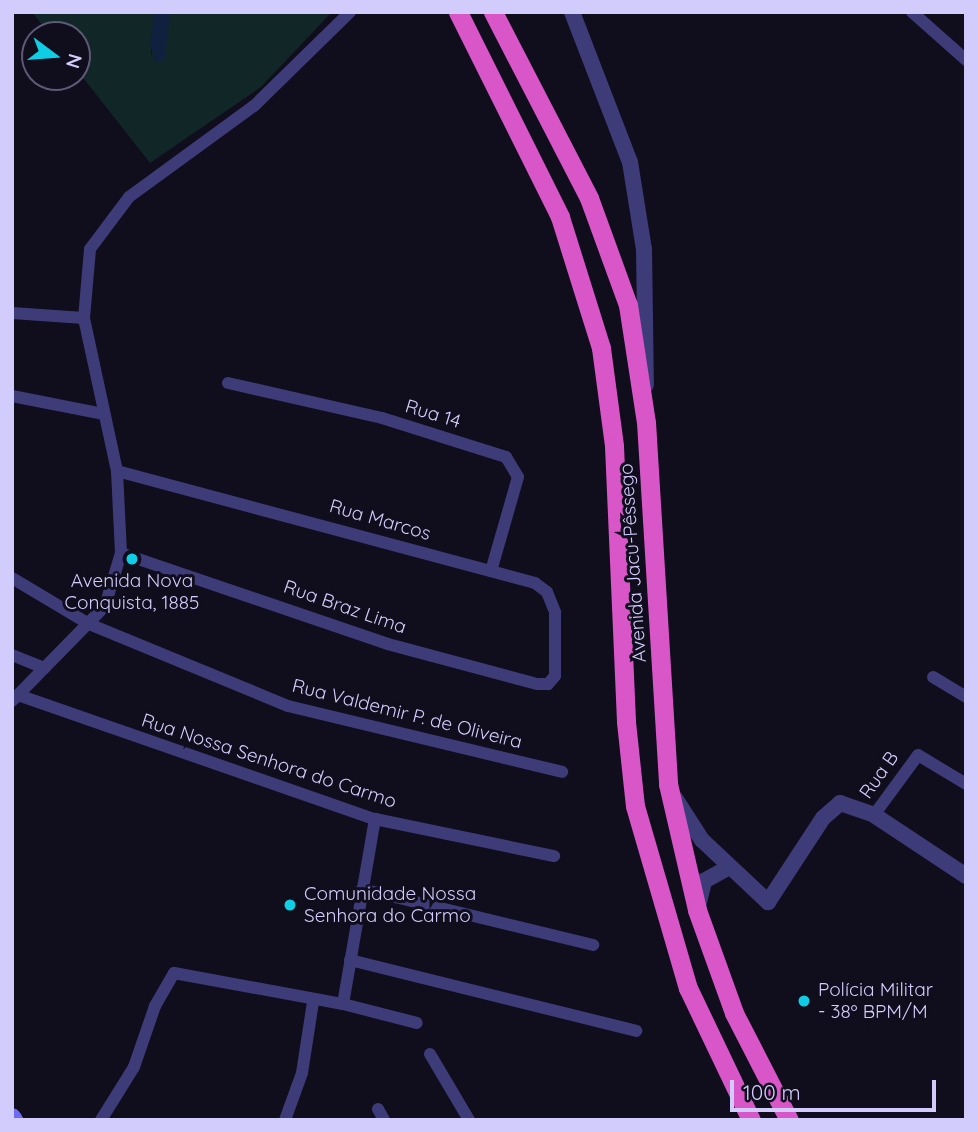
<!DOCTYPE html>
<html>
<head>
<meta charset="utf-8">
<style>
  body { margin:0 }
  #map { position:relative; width:978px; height:1132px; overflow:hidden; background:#100d1d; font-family:Quicksand,sans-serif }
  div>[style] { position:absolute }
  .green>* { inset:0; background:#112626 }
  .water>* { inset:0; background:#0f213f }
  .minor>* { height:12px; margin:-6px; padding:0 6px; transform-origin:6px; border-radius:6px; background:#3e3b79 }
  .tertiary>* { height:16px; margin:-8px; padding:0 8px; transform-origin:8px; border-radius:8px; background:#3e3b79 }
  .secondary>* { height:18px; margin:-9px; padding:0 9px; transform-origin:9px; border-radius:9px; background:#6f6af5 }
  .trunk>* { height:19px; margin:-9.5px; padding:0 9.5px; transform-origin:9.5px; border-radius:9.5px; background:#d856c8 }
  .dots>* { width:19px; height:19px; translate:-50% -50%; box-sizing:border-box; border:4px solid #100d1d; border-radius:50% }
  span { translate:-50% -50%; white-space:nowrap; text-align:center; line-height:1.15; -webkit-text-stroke:6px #100d1d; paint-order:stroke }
  .street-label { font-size:19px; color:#d2ccfc }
  .poi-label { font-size:19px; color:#d2ccfc }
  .left { translate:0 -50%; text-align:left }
  .frame { position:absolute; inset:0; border:14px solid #d2ccfc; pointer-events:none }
  .north { position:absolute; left:21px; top:21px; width:70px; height:70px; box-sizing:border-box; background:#100d1d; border:2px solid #5e5976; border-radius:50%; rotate:106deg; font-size:19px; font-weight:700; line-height:28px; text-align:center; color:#d2ccfc }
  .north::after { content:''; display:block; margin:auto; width:24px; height:32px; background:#0fcde4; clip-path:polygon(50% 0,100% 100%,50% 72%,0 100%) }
  .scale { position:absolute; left:730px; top:1080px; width:206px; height:32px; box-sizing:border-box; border:4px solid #d2ccfc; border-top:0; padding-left:9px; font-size:21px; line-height:24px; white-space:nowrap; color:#d2ccfc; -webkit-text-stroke:5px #100d1d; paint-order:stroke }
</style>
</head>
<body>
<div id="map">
  <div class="green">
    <div style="clip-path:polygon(32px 12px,155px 12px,151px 56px,170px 12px,332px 12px,261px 87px,150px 163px,77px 70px,77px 35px,50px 35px)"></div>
  </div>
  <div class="water">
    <div style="clip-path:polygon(155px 12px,170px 12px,170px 17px,164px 60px,155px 62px,150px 43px)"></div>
  </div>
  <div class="minor">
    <div style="left:912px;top:12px;width:72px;rotate:41.6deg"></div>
    <div style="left:12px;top:313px;width:72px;rotate:4deg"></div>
    <div style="left:228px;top:383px;width:158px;rotate:12.8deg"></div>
    <div style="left:382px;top:418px;width:130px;rotate:17.5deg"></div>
    <div style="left:506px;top:457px;width:23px;rotate:59deg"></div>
    <div style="left:518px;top:477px;width:98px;rotate:106deg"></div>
    <div style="left:12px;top:396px;width:94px;rotate:11.1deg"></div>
    <div style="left:117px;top:471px;width:433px;rotate:15deg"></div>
    <div style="left:535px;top:583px;width:15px;rotate:37deg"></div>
    <div style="left:547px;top:592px;width:22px;rotate:68deg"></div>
    <div style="left:555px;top:612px;width:64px;rotate:90deg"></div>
    <div style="left:555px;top:676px;width:11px;rotate:131deg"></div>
    <div style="left:548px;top:684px;width:11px;rotate:180deg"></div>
    <div style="left:537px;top:684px;width:154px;rotate:-165deg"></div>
    <div style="left:388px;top:644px;width:282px;rotate:-161.2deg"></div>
    <div style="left:12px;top:578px;width:90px;rotate:30.9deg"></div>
    <div style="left:89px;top:624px;width:215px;rotate:22.4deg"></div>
    <div style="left:288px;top:706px;width:282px;rotate:13.5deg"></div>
    <div style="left:12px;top:655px;width:35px;rotate:22deg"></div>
    <div style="left:933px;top:677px;width:39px;rotate:31deg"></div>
    <div style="left:18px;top:695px;width:378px;rotate:19.2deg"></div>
    <div style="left:375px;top:819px;width:183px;rotate:11.7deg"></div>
    <div style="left:12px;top:701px;width:133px;rotate:-45.6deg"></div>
    <div style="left:105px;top:606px;width:55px;rotate:-73.2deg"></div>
    <div style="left:121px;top:553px;width:82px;rotate:-92.8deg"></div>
    <div style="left:117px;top:471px;width:157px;rotate:-102.2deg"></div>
    <div style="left:84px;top:318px;width:69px;rotate:-85deg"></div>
    <div style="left:90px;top:249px;width:65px;rotate:-53.1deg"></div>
    <div style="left:129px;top:197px;width:155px;rotate:-36.1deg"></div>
    <div style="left:254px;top:106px;width:134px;rotate:-44.4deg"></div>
    <div style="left:874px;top:815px;width:74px;rotate:-53.7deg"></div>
    <div style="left:918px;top:755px;width:56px;rotate:31.1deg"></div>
    <div style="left:362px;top:889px;width:238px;rotate:13.6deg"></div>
    <div style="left:350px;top:960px;width:295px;rotate:13.9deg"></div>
    <div style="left:343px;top:1004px;width:76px;rotate:14.4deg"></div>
    <div style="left:430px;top:1054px;width:77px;rotate:59.4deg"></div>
    <div style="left:378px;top:1109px;width:13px;rotate:61deg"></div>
    <div style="left:101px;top:1120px;width:62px;rotate:-58.1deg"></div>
    <div style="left:134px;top:1067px;width:65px;rotate:-71deg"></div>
    <div style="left:155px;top:1006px;width:38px;rotate:-60deg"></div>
    <div style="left:174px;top:973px;width:172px;rotate:10.4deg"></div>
    <div style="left:343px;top:1004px;width:188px;rotate:-80.2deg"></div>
    <div style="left:285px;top:1120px;width:50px;rotate:-70.1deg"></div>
    <div style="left:302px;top:1073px;width:72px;rotate:-81.2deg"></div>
  </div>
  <div class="tertiary">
    <div style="left:572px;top:12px;width:161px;rotate:68.9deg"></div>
    <div style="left:630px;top:162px;width:88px;rotate:80.9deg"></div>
    <div style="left:644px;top:249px;width:136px;rotate:89.2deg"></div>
    <div style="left:675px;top:798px;width:50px;rotate:57.3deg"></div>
    <div style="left:702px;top:840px;width:91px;rotate:43.2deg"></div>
    <div style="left:768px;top:902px;width:100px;rotate:-56.8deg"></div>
    <div style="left:823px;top:818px;width:23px;rotate:-41deg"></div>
    <div style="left:840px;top:803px;width:36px;rotate:19deg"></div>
    <div style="left:874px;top:815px;width:110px;rotate:33.5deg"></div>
    <div style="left:697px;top:910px;width:30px;rotate:-76deg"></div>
    <div style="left:704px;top:881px;width:29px;rotate:-29deg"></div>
  </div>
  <div class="secondary">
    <div style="left:12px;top:1117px;width:4px;rotate:56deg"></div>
  </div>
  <div class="trunk">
    <div style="left:458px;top:12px;width:229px;rotate:63.5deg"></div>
    <div style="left:560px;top:217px;width:137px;rotate:72.6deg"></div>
    <div style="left:601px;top:348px;width:99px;rotate:82.4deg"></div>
    <div style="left:614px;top:446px;width:276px;rotate:87.5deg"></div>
    <div style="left:626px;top:722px;width:84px;rotate:83.9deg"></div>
    <div style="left:635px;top:806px;width:190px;rotate:73.8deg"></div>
    <div style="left:688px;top:988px;width:146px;rotate:64.5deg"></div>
    <div style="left:493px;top:12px;width:209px;rotate:62.7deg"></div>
    <div style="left:589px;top:198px;width:114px;rotate:70deg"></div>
    <div style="left:628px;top:305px;width:118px;rotate:81.3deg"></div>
    <div style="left:646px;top:422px;width:363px;rotate:86.5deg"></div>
    <div style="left:668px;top:784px;width:129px;rotate:77deg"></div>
    <div style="left:697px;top:910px;width:109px;rotate:70.2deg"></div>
    <div style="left:734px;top:1013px;width:120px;rotate:62.8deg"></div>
  </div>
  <div class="dots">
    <div style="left:132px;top:559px;background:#0fcde4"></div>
    <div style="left:290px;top:905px;background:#0fcde4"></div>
    <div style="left:804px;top:1001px;background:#0fcde4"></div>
  </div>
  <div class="street-label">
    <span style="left:433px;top:414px;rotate:17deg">Rua 14</span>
    <span style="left:380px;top:520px;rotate:16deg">Rua Marcos</span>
    <span style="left:633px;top:563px;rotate:-94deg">Avenida Jacu-Pêssego</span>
    <span style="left:345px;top:607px;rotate:19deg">Rua Braz Lima</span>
    <span style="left:407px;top:714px;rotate:14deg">Rua Valdemir P. de Oliveira</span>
    <span style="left:269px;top:761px;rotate:18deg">Rua Nossa Senhora do Carmo</span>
    <span style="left:879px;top:775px;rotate:-55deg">Rua B</span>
  </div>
  <div class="poi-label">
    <span style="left:132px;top:592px">Avenida Nova<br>Conquista, 1885</span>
    <span class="left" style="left:304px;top:905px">Comunidade Nossa<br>Senhora do Carmo</span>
    <span class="left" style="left:818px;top:1001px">Polícia Militar<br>- 38º BPM/M</span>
  </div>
  <div class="frame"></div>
  <div class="north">N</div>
  <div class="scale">100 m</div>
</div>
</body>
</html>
